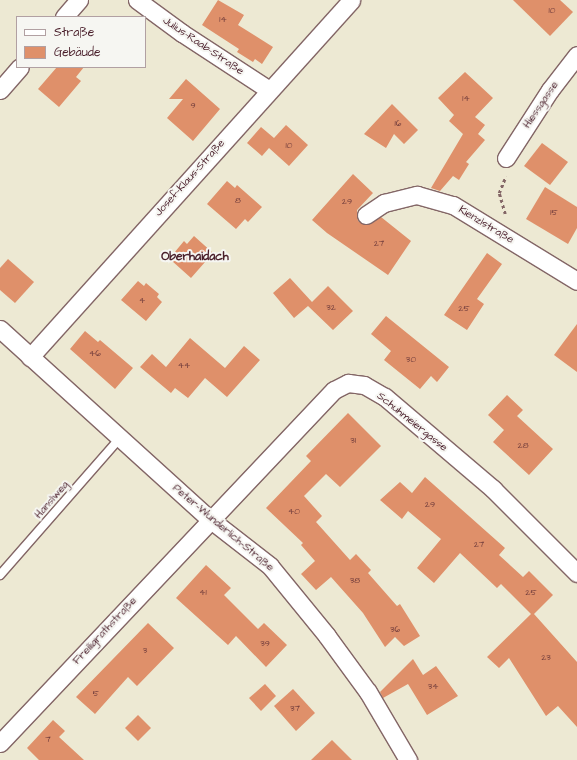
<!DOCTYPE html>
<html>
<head>
<meta charset="utf-8">
<style>
  body { margin:0 }
  #map { position:relative; width:577px; height:760px; overflow:hidden; background:#ede9d3; font-family:"Architects Daughter",sans-serif }
  div>[style] { position:absolute }
  .building>* { inset:0; background:#df906a }
  .path>* { height:2.5px; margin-top:-1.25px; transform-origin:0; background:repeating-linear-gradient(90deg,#836666 0 3px,transparent 0 6px) }
  .roads { filter:drop-shadow(1px 0 #836666) drop-shadow(-1px 0 #836666) drop-shadow(0 1px #836666) drop-shadow(0 -1px #836666) }
  .service>* { height:8px; margin:-4px; padding:0 4px; transform-origin:4px; border-radius:4px; background:#fff }
  .minor>* { height:17px; margin:-8.5px; padding:0 8.5px; transform-origin:8.5px; border-radius:8.5px; background:#fff }
  span { translate:-50% -50%; white-space:nowrap; text-align:center; line-height:1.15; -webkit-text-stroke:4px #f6f6f2; paint-order:stroke }
  .number-label { font-size:9px; color:#6f3b3b }
  .number-label span { -webkit-text-stroke-width:0 }
  .street-label { font-size:11px; color:#4a1f2b }
  .neighbourhood-label { font-size:12px; color:#4a1f2b; font-weight:700 }
  .legend { position:absolute; left:16px; top:16px; width:130px; height:52px; box-sizing:border-box; background:#f6f6f2; border:1px solid #b1a0a2; margin:0; padding:5px 7px; list-style:none; font-size:12px; color:#4a1f2b }
  .legend li { display:flex; align-items:center; gap:8px; height:20px }
  .legend b { width:20px; border:1px solid #b1a0a2 }
</style>
</head>
<body>
<div id="map">
  <div class="building">
    <div style="clip-path:polygon(218px 0,244px 15px,238px 25px,273px 47px,262px 64px,255px 59px,253px 62px,237px 52px,239px 49px,202px 25px)"></div>
    <div style="clip-path:polygon(513px 0,560px 0,573px 12px,550px 36px)"></div>
    <div style="clip-path:polygon(57px 67px,84px 67px,76px 77px,81px 81px,59px 107px,38px 89px)"></div>
    <div style="clip-path:polygon(465px 72px,493px 98px,475px 117px,485px 125px,478px 134px,485px 140px,466px 162px,469px 164px,459px 180px,453px 176px,440px 191px,431px 188px,463px 134px,449px 121px,454px 115px,438px 98px)"></div>
    <div style="clip-path:polygon(186px 79px,220px 109px,193px 141px,167px 118px,183px 99px,169px 99px)"></div>
    <div style="clip-path:polygon(392px 104px,418px 130px,404px 144px,394px 134px,386px 148px,364px 134px)"></div>
    <div style="clip-path:polygon(286px 125px,308px 145px,289px 166px,269px 148px,262px 156px,247px 143px,261px 127px,274px 138px)"></div>
    <div style="clip-path:polygon(542px 143px,568px 162px,550px 185px,524px 166px)"></div>
    <div style="clip-path:polygon(353px 174px,373px 193px,357px 210px,358px 221px,367px 225px,381px 217px,411px 241px,388px 275px,327px 233px,312px 220px)"></div>
    <div style="clip-path:polygon(227px 181px,235px 188px,237px 185px,262px 207px,248px 222px,245px 219px,236px 229px,207px 204px)"></div>
    <div style="clip-path:polygon(545px 187px,577px 207px,577px 228px,568px 244px,526px 219px)"></div>
    <div style="clip-path:polygon(194px 236px,213px 253px,191px 278px,172px 261px,176px 255px,174px 253px,184px 241px,187px 244px)"></div>
    <div style="clip-path:polygon(487px 253px,502px 264px,477px 299px,484px 304px,467px 330px,444px 315px)"></div>
    <div style="clip-path:polygon(8px 259px,34px 282px,15px 303px,0 290px,0 268px)"></div>
    <div style="clip-path:polygon(290px 278px,312px 302px,328px 286px,353px 311px,333px 330px,308px 306px,294px 318px,273px 293px)"></div>
    <div style="clip-path:polygon(138px 281px,144px 286px,146px 283px,159px 294px,157px 297px,162px 302px,146px 321px,121px 300px)"></div>
    <div style="clip-path:polygon(386px 316px,449px 367px,437px 382px,431px 376px,420px 389px,384px 360px,391px 351px,371px 334px)"></div>
    <div style="clip-path:polygon(577px 324px,577px 372px,554px 355px)"></div>
    <div style="clip-path:polygon(85px 331px,98px 342px,100px 340px,133px 368px,115px 389px,70px 349px)"></div>
    <div style="clip-path:polygon(190px 338px,225px 368px,244px 346px,260px 360px,227px 397px,205px 378px,188px 398px,175px 388px,171px 393px,140px 367px,152px 354px,166px 367px)"></div>
    <div style="clip-path:polygon(507px 395px,523px 410px,517px 416px,553px 449px,529px 475px,493px 442px,504px 430px,488px 415px)"></div>
    <div style="clip-path:polygon(348px 413px,381px 446px,340px 487px,326px 474px,304px 496px,322px 516px,316px 522px,350px 560px,356px 554px,371px 570px,368px 573px,397px 606px,400px 604px,420px 636px,404px 646px,395px 637px,385px 647px,363px 613px,331px 577px,316px 590px,301px 574px,315px 561px,301px 545px,303px 543px,266px 508px,311px 461px,306px 456px)"></div>
    <div style="clip-path:polygon(425px 477px,505px 548px,499px 555px,523px 577px,529px 571px,553px 595px,534px 614px,577px 662px,577px 727px,558px 706px,546px 716px,509px 658px,499px 668px,487px 657px,531px 614px,501px 584px,497px 588px,460px 553px,434px 583px,417px 568px,441px 539px,408px 511px,402px 519px,380px 500px,400px 482px,412px 493px)"></div>
    <div style="clip-path:polygon(206px 565px,231px 588px,224px 595px,258px 629px,264px 623px,287px 645px,266px 667px,236px 636px,228px 645px,176px 598px)"></div>
    <div style="clip-path:polygon(148px 623px,174px 648px,137px 686px,128px 677px,95px 714px,76px 697px)"></div>
    <div style="clip-path:polygon(413px 659px,423px 675px,436px 666px,458px 696px,427px 715px,408px 684px,383px 698px,380px 692px)"></div>
    <div style="clip-path:polygon(265px 684px,276px 696px,261px 711px,249px 698px)"></div>
    <div style="clip-path:polygon(293px 689px,315px 713px,296px 731px,274px 706px)"></div>
    <div style="clip-path:polygon(138px 715px,151px 728px,138px 741px,125px 728px)"></div>
    <div style="clip-path:polygon(53px 720px,65px 731px,59px 737px,84px 760px,39px 760px,27px 748px)"></div>
    <div style="clip-path:polygon(332px 740px,352px 760px,311px 760px)"></div>
  </div>
  <div class="path">
    <div style="left:505px;top:214px;width:22px;rotate:-106deg"></div>
    <div style="left:499px;top:193px;width:18px;rotate:-68deg"></div>
  </div>
  <div class="roads">
    <div class="service">
      <div style="left:0;top:575px;width:182px;rotate:-48.8deg"></div>
    </div>
    <div class="minor">
      <div style="left:137px;top:0;width:56px;rotate:36.3deg"></div>
      <div style="left:182px;top:33px;width:104px;rotate:33.2deg"></div>
      <div style="left:64px;top:17px;width:23px;rotate:-49deg"></div>
      <div style="left:0;top:90px;width:30px;rotate:-49deg"></div>
      <div style="left:506px;top:158px;width:81px;rotate:-57.1deg"></div>
      <div style="left:550px;top:90px;width:44px;rotate:-52.4deg"></div>
      <div style="left:366px;top:215px;width:22px;rotate:-34deg"></div>
      <div style="left:384px;top:203px;width:34px;rotate:-14deg"></div>
      <div style="left:417px;top:195px;width:37px;rotate:16deg"></div>
      <div style="left:453px;top:205px;width:145px;rotate:31.5deg"></div>
      <div style="left:0;top:329px;width:285px;rotate:42.2deg"></div>
      <div style="left:211px;top:520px;width:75px;rotate:37.9deg"></div>
      <div style="left:270px;top:566px;width:90px;rotate:50.8deg"></div>
      <div style="left:327px;top:636px;width:69px;rotate:53.8deg"></div>
      <div style="left:368px;top:692px;width:79px;rotate:59.5deg"></div>
      <div style="left:30px;top:357px;width:480px;rotate:-48deg"></div>
      <div style="left:0;top:743px;width:486px;rotate:-46.6deg"></div>
      <div style="left:334px;top:390px;width:16px;rotate:-27deg"></div>
      <div style="left:348px;top:383px;width:16px;rotate:7deg"></div>
      <div style="left:364px;top:385px;width:24px;rotate:30deg"></div>
      <div style="left:385px;top:397px;width:142px;rotate:40.4deg"></div>
      <div style="left:493px;top:489px;width:119px;rotate:45deg"></div>
    </div>
  </div>
  <div class="number-label">
    <span style="left:552px;top:11px">10</span>
    <span style="left:223px;top:20px">14</span>
    <span style="left:466px;top:99px">14</span>
    <span style="left:193px;top:106px">9</span>
    <span style="left:398px;top:124px">16</span>
    <span style="left:289px;top:146px">10</span>
    <span style="left:238px;top:201px">8</span>
    <span style="left:347px;top:202px">29</span>
    <span style="left:554px;top:213px">15</span>
    <span style="left:379px;top:244px">27</span>
    <span style="left:142px;top:301px">4</span>
    <span style="left:331px;top:308px">32</span>
    <span style="left:464px;top:309px">25</span>
    <span style="left:95px;top:354px">46</span>
    <span style="left:411px;top:360px">30</span>
    <span style="left:184px;top:366px">44</span>
    <span style="left:353px;top:441px">31</span>
    <span style="left:523px;top:446px">28</span>
    <span style="left:430px;top:505px">29</span>
    <span style="left:294px;top:512px">40</span>
    <span style="left:479px;top:545px">27</span>
    <span style="left:355px;top:581px">38</span>
    <span style="left:203px;top:593px">41</span>
    <span style="left:531px;top:593px">25</span>
    <span style="left:395px;top:630px">36</span>
    <span style="left:265px;top:644px">39</span>
    <span style="left:145px;top:651px">3</span>
    <span style="left:546px;top:658px">23</span>
    <span style="left:433px;top:687px">34</span>
    <span style="left:96px;top:694px">5</span>
    <span style="left:295px;top:709px">37</span>
    <span style="left:48px;top:740px">7</span>
  </div>
  <div class="street-label">
    <span style="left:203px;top:46px;rotate:34deg">Julius-Raab-Straße</span>
    <span style="left:541px;top:105px;rotate:-56deg">Hiessgasse</span>
    <span style="left:190px;top:178px;rotate:-48deg">Josef-Klaus-Straße</span>
    <span style="left:486px;top:225px;rotate:31deg">Kienzlstraße</span>
    <span style="left:412px;top:422px;rotate:39deg">Schuhmeiergasse</span>
    <span style="left:52px;top:500px;rotate:-49deg">Hanslweg</span>
    <span style="left:223px;top:528px;rotate:40deg">Peter-Wunderlich-Straße</span>
    <span style="left:105px;top:631px;rotate:-47deg">Freiligrathstraße</span>
  </div>
  <div class="neighbourhood-label">
    <span style="left:195px;top:257px">Oberhaidach</span>
  </div>
  <ul class="legend">
  <li><b style="height:5px;background:#fff"></b>Straße</li>
  <li><b style="height:11px;background:#df906a"></b>Gebäude</li>
  </ul>
</div>
</body>
</html>
